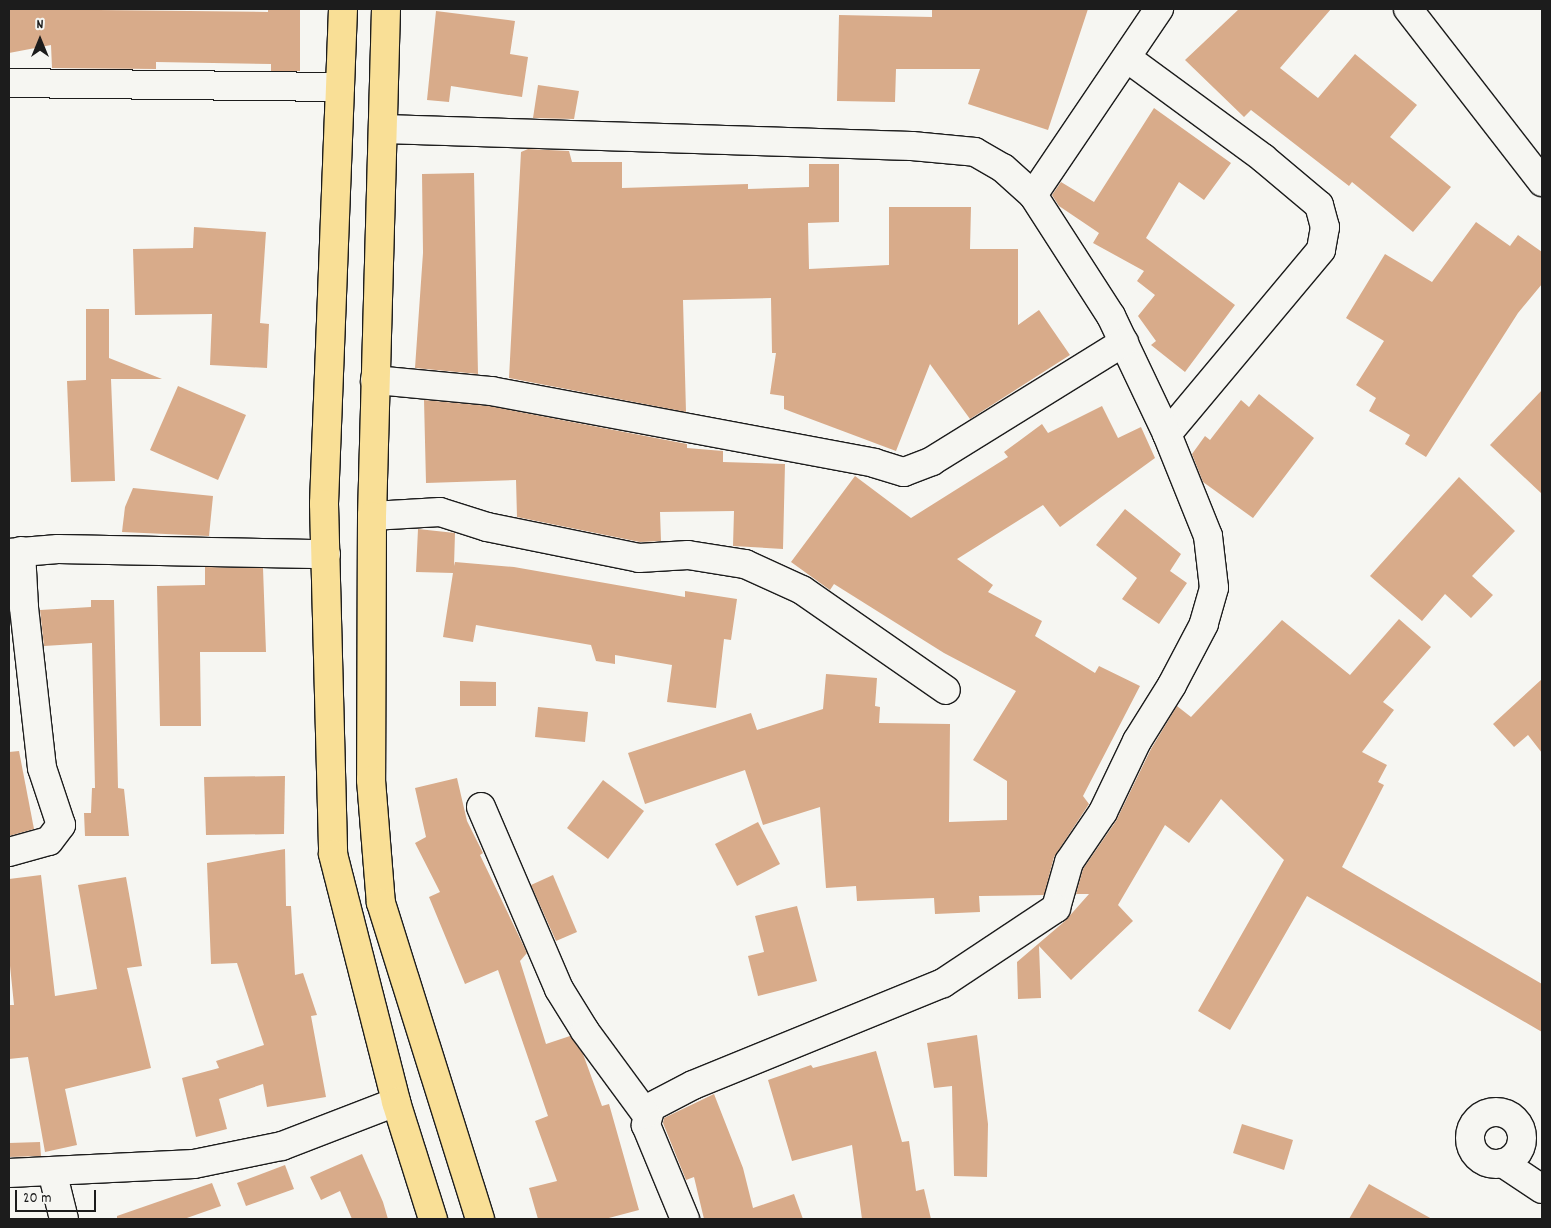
<!DOCTYPE html>
<html>
<head>
<meta charset="utf-8">
<style>
  body { margin:0 }
  #map { position:relative; width:1551px; height:1228px; overflow:hidden; background:#f6f6f2; font-family:Dekko,sans-serif }
  div>[style] { position:absolute }
  .building>* { inset:0; background:#d8ab8a }
  .roads { filter:drop-shadow(1px 0 #1c1c1c) drop-shadow(-1px 0 #1c1c1c) drop-shadow(0 1px #1c1c1c) drop-shadow(0 -1px #1c1c1c) }
  .minor>* { height:28px; margin:-14px; padding:0 14px; transform-origin:14px; border-radius:14px; background:#f6f6f2 }
  .minor>.ring { margin:-14px; padding:0; box-sizing:content-box; background:none; border:28px solid #f6f6f2; border-radius:50% }
  .major>* { height:28px; margin:-14px; padding:0 14px; transform-origin:14px; border-radius:14px; background:#f9df96 }
  span { translate:-50% -50%; white-space:nowrap; text-align:center; line-height:1.15; -webkit-text-stroke:4px #f6f6f2; paint-order:stroke }
  .frame { position:absolute; inset:0; border:10px solid #1c1c1c; pointer-events:none }
  .north { position:absolute; left:15px; top:15px; width:50px; height:50px; -webkit-text-stroke:4px #f6f6f2; paint-order:stroke; rotate:0deg; font-size:14px; font-weight:700; line-height:20px; text-align:center; color:#1c1c1c }
  .north::after { content:''; display:block; margin:auto; width:18px; height:22px; background:#1c1c1c; clip-path:polygon(50% 0,100% 100%,50% 72%,0 100%) }
  .scale { position:absolute; left:15px; top:1190px; width:81px; height:22px; box-sizing:border-box; border:2px solid #1c1c1c; border-top:0; padding-left:6px; font-size:15px; line-height:18px; white-space:nowrap; color:#1c1c1c; -webkit-text-stroke:4px #f6f6f2; paint-order:stroke }
</style>
</head>
<body>
<div id="map">
  <div class="building">
    <div style="clip-path:polygon(9px 9px,268px 12px,268px 9px,300px 9px,300px 71px,271px 71px,271px 64px,156px 62px,156px 69px,52px 68px,51px 45px,9px 53px)"></div>
    <div style="clip-path:polygon(932px 9px,1088px 9px,1048px 130px,968px 104px,980px 69px,896px 69px,895px 102px,837px 101px,839px 15px,932px 17px)"></div>
    <div style="clip-path:polygon(1239px 9px,1331px 9px,1280px 68px,1318px 98px,1355px 54px,1417px 105px,1390px 137px,1451px 187px,1413px 232px,1352px 182px,1349px 186px,1251px 110px,1244px 117px,1185px 60px)"></div>
    <div style="clip-path:polygon(436px 11px,515px 21px,510px 54px,528px 57px,522px 97px,451px 86px,449px 102px,427px 100px)"></div>
    <div style="clip-path:polygon(538px 85px,579px 91px,574px 119px,533px 118px)"></div>
    <div style="clip-path:polygon(1154px 108px,1231px 163px,1204px 200px,1179px 182px,1146px 238px,1235px 305px,1185px 372px,1151px 345px,1156px 341px,1138px 316px,1155px 295px,1137px 281px,1144px 271px,1093px 243px,1099px 233px,1059px 206px,1052px 195px,1061px 182px,1094px 202px)"></div>
    <div style="clip-path:polygon(528px 149px,569px 151px,572px 162px,622px 162px,622px 188px,748px 184px,748px 189px,809px 187px,809px 164px,839px 164px,839px 222px,808px 223px,809px 269px,889px 265px,889px 207px,971px 207px,970px 249px,1018px 249px,1018px 325px,1039px 310px,1070px 355px,970px 419px,930px 364px,896px 451px,784px 409px,784px 396px,770px 394px,776px 353px,772px 353px,771px 298px,683px 300px,686px 412px,509px 378px,521px 152px)"></div>
    <div style="clip-path:polygon(474px 173px,478px 374px,415px 368px,423px 253px,422px 174px)"></div>
    <div style="clip-path:polygon(1476px 222px,1510px 246px,1518px 235px,1542px 252px,1542px 284px,1518px 313px,1426px 457px,1405px 444px,1410px 435px,1369px 411px,1376px 398px,1356px 385px,1384px 341px,1346px 318px,1385px 254px,1432px 282px)"></div>
    <div style="clip-path:polygon(194px 227px,266px 232px,260px 323px,269px 324px,267px 368px,210px 365px,212px 314px,135px 315px,133px 249px,193px 248px)"></div>
    <div style="clip-path:polygon(86px 309px,109px 309px,109px 358px,162px 379px,111px 379px,115px 481px,71px 482px,67px 381px,86px 380px)"></div>
    <div style="clip-path:polygon(178px 386px,246px 415px,218px 480px,150px 450px)"></div>
    <div style="clip-path:polygon(1542px 390px,1542px 494px,1490px 445px)"></div>
    <div style="clip-path:polygon(1259px 394px,1314px 438px,1253px 518px,1203px 482px,1192px 454px,1205px 436px,1210px 440px,1241px 400px,1249px 407px)"></div>
    <div style="clip-path:polygon(424px 400px,489px 406px,687px 444px,687px 448px,723px 451px,723px 462px,785px 464px,783px 549px,733px 546px,734px 511px,660px 512px,661px 541px,640px 542px,517px 517px,516px 480px,426px 483px)"></div>
    <div style="clip-path:polygon(1102px 406px,1118px 438px,1141px 427px,1155px 458px,1060px 527px,1043px 505px,957px 559px,993px 585px,988px 592px,1042px 621px,1035px 636px,1095px 673px,1099px 666px,1140px 686px,1083px 796px,1089px 804px,1054px 857px,1044px 895px,979px 896px,980px 912px,935px 914px,934px 898px,857px 901px,856px 886px,826px 888px,820px 807px,763px 825px,745px 770px,645px 804px,628px 753px,751px 713px,757px 730px,823px 709px,826px 674px,877px 678px,875px 706px,880px 707px,879px 723px,950px 724px,949px 822px,1007px 820px,1007px 781px,973px 760px,1016px 691px,944px 653px,834px 584px,830px 590px,791px 562px,855px 476px,911px 518px,1008px 457px,1004px 452px,1042px 424px,1048px 433px)"></div>
    <div style="clip-path:polygon(1459px 477px,1515px 531px,1472px 576px,1493px 595px,1471px 618px,1445px 594px,1422px 621px,1370px 576px)"></div>
    <div style="clip-path:polygon(133px 488px,213px 496px,209px 536px,122px 532px,125px 507px)"></div>
    <div style="clip-path:polygon(1125px 509px,1181px 554px,1170px 571px,1187px 583px,1159px 624px,1122px 599px,1137px 578px,1096px 545px)"></div>
    <div style="clip-path:polygon(418px 529px,455px 533px,454px 566px,455px 562px,514px 567px,685px 597px,685px 591px,737px 599px,731px 640px,724px 639px,716px 708px,667px 702px,672px 665px,615px 655px,615px 664px,596px 661px,591px 645px,476px 625px,473px 642px,443px 637px,453px 573px,416px 572px)"></div>
    <div style="clip-path:polygon(205px 567px,263px 568px,266px 652px,200px 652px,201px 726px,160px 726px,157px 586px,205px 585px)"></div>
    <div style="clip-path:polygon(91px 600px,114px 600px,118px 788px,124px 789px,129px 836px,85px 836px,84px 813px,91px 813px,92px 788px,95px 788px,92px 643px,44px 646px,40px 610px,91px 607px)"></div>
    <div style="clip-path:polygon(1399px 619px,1431px 647px,1383px 702px,1394px 710px,1362px 752px,1387px 765px,1378px 782px,1384px 785px,1342px 867px,1542px 984px,1542px 1032px,1307px 896px,1230px 1030px,1198px 1011px,1284px 860px,1221px 799px,1189px 843px,1165px 825px,1118px 905px,1133px 921px,1071px 980px,1039px 946px,1041px 998px,1018px 999px,1017px 962px,1065px 921px,1089px 894px,1076px 894px,1083px 869px,1116px 821px,1151px 749px,1177px 706px,1191px 717px,1282px 620px,1350px 675px)"></div>
    <div style="clip-path:polygon(1542px 679px,1542px 753px,1528px 735px,1514px 747px,1493px 724px)"></div>
    <div style="clip-path:polygon(460px 681px,496px 682px,496px 706px,460px 706px)"></div>
    <div style="clip-path:polygon(538px 707px,588px 712px,585px 742px,535px 737px)"></div>
    <div style="clip-path:polygon(19px 751px,34px 829px,9px 836px,9px 752px)"></div>
    <div style="clip-path:polygon(285px 776px,284px 834px,206px 835px,204px 777px)"></div>
    <div style="clip-path:polygon(457px 778px,467px 821px,483px 853px,480px 855px,527px 953px,520px 961px,546px 1044px,570px 1036px,583px 1054px,602px 1106px,609px 1104px,639px 1210px,605px 1219px,538px 1219px,529px 1188px,557px 1181px,535px 1121px,548px 1116px,498px 970px,465px 984px,429px 897px,440px 892px,415px 843px,426px 837px,415px 788px)"></div>
    <div style="clip-path:polygon(603px 780px,644px 811px,608px 859px,567px 828px)"></div>
    <div style="clip-path:polygon(758px 822px,780px 864px,737px 886px,715px 844px)"></div>
    <div style="clip-path:polygon(285px 849px,286px 906px,291px 906px,295px 975px,303px 973px,317px 1015px,311px 1016px,326px 1097px,267px 1107px,263px 1084px,219px 1099px,227px 1129px,196px 1137px,182px 1078px,219px 1068px,216px 1061px,264px 1045px,237px 963px,211px 964px,207px 863px)"></div>
    <div style="clip-path:polygon(41px 875px,55px 996px,97px 989px,78px 885px,126px 877px,142px 966px,127px 968px,151px 1068px,65px 1089px,77px 1145px,45px 1152px,28px 1057px,9px 1059px,9px 1005px,14px 1005px,9px 956px,9px 879px)"></div>
    <div style="clip-path:polygon(553px 875px,577px 932px,556px 941px,531px 885px)"></div>
    <div style="clip-path:polygon(797px 906px,817px 981px,758px 996px,748px 956px,764px 952px,755px 916px)"></div>
    <div style="clip-path:polygon(977px 1035px,988px 1124px,987px 1177px,954px 1176px,952px 1086px,934px 1088px,927px 1043px)"></div>
    <div style="clip-path:polygon(876px 1051px,902px 1142px,909px 1141px,916px 1191px,924px 1189px,931px 1219px,862px 1219px,852px 1145px,792px 1161px,768px 1080px,811px 1065px,813px 1068px)"></div>
    <div style="clip-path:polygon(714px 1094px,743px 1168px,753px 1208px,794px 1194px,803px 1219px,704px 1219px,694px 1177px,686px 1180px,663px 1123px,664px 1118px)"></div>
    <div style="clip-path:polygon(1242px 1124px,1293px 1140px,1284px 1170px,1233px 1153px)"></div>
    <div style="clip-path:polygon(40px 1142px,41px 1156px,9px 1157px,9px 1143px)"></div>
    <div style="clip-path:polygon(362px 1154px,383px 1202px,388px 1219px,352px 1219px,340px 1191px,321px 1200px,310px 1177px)"></div>
    <div style="clip-path:polygon(285px 1165px,294px 1189px,246px 1206px,237px 1183px)"></div>
    <div style="clip-path:polygon(212px 1183px,221px 1206px,184px 1219px,117px 1219px,117px 1216px)"></div>
    <div style="clip-path:polygon(1369px 1184px,1432px 1219px,1349px 1219px)"></div>
  </div>
  <div class="roads">
    <div class="minor">
      <div style="left:1408px;top:9px;width:219px;rotate:52.2deg"></div>
      <div style="left:1127px;top:58px;width:169px;rotate:36.3deg"></div>
      <div style="left:1263px;top:158px;width:73px;rotate:40deg"></div>
      <div style="left:1319px;top:205px;width:23px;rotate:75deg"></div>
      <div style="left:1325px;top:227px;width:23px;rotate:100deg"></div>
      <div style="left:1321px;top:250px;width:240px;rotate:129.9deg"></div>
      <div style="left:9px;top:83px;width:331px;rotate:0.7deg"></div>
      <div style="left:384px;top:129px;width:528px;rotate:1.84deg"></div>
      <div style="left:912px;top:146px;width:63px;rotate:5.4deg"></div>
      <div style="left:975px;top:152px;width:32px;rotate:30deg"></div>
      <div style="left:1003px;top:168px;width:40px;rotate:42deg"></div>
      <div style="left:1033px;top:195px;width:144px;rotate:57.2deg"></div>
      <div style="left:1111px;top:316px;width:131px;rotate:64.6deg"></div>
      <div style="left:1167px;top:434px;width:110px;rotate:68.1deg"></div>
      <div style="left:1208px;top:536px;width:52px;rotate:83.4deg"></div>
      <div style="left:1214px;top:588px;width:37px;rotate:106deg"></div>
      <div style="left:1204px;top:624px;width:69px;rotate:117.7deg"></div>
      <div style="left:1172px;top:685px;width:66px;rotate:122deg"></div>
      <div style="left:1137px;top:741px;width:79px;rotate:115.6deg"></div>
      <div style="left:1103px;top:812px;width:60px;rotate:124.2deg"></div>
      <div style="left:1069px;top:862px;width:48px;rotate:105.8deg"></div>
      <div style="left:1056px;top:908px;width:136px;rotate:146.4deg"></div>
      <div style="left:943px;top:983px;width:270px;rotate:157.8deg"></div>
      <div style="left:693px;top:1085px;width:47px;rotate:152.4deg"></div>
      <div style="left:651px;top:1107px;width:19px;rotate:106deg"></div>
      <div style="left:646px;top:1125px;width:102px;rotate:67.5deg"></div>
      <div style="left:1033px;top:195px;width:225px;rotate:-55.9deg"></div>
      <div style="left:375px;top:380px;width:117px;rotate:5.4deg"></div>
      <div style="left:491px;top:391px;width:390px;rotate:10.6deg"></div>
      <div style="left:874px;top:463px;width:31px;rotate:17deg"></div>
      <div style="left:904px;top:472px;width:30px;rotate:-21deg"></div>
      <div style="left:932px;top:461px;width:226px;rotate:-31.8deg"></div>
      <div style="left:372px;top:516px;width:68px;rotate:-3.4deg"></div>
      <div style="left:440px;top:512px;width:49px;rotate:17.7deg"></div>
      <div style="left:487px;top:527px;width:155px;rotate:11.5deg"></div>
      <div style="left:639px;top:558px;width:49px;rotate:-3.5deg"></div>
      <div style="left:688px;top:555px;width:58px;rotate:9deg"></div>
      <div style="left:745px;top:564px;width:63px;rotate:24.5deg"></div>
      <div style="left:802px;top:590px;width:175px;rotate:34.8deg"></div>
      <div style="left:9px;top:553px;width:49px;rotate:-4.7deg"></div>
      <div style="left:58px;top:549px;width:268px;rotate:1.1deg"></div>
      <div style="left:481px;top:807px;width:198px;rotate:66.8deg"></div>
      <div style="left:559px;top:989px;width:49px;rotate:58.2deg"></div>
      <div style="left:585px;top:1031px;width:103px;rotate:53.7deg"></div>
      <div style="left:9px;top:852px;width:41px;rotate:-15.4deg"></div>
      <div style="left:49px;top:841px;width:20px;rotate:-53deg"></div>
      <div style="left:61px;top:825px;width:60px;rotate:-108.4deg"></div>
      <div style="left:42px;top:768px;width:162px;rotate:-96.4deg"></div>
      <div style="left:24px;top:607px;width:56px;rotate:-93.1deg"></div>
      <div class="ring" style="left:1470px;top:1112px;width:24px;height:24px"></div>
      <div style="left:1503px;top:1163px;width:47px;rotate:33.7deg"></div>
      <div style="left:52px;top:1171px;width:49px;rotate:76deg"></div>
      <div style="left:9px;top:1173px;width:185px;rotate:-2.8deg"></div>
      <div style="left:194px;top:1164px;width:90px;rotate:-11.6deg"></div>
      <div style="left:282px;top:1146px;width:122px;rotate:-21.1deg"></div>
    </div>
    <div class="major">
      <div style="left:343px;top:9px;width:495px;rotate:92.2deg"></div>
      <div style="left:324px;top:504px;width:350px;rotate:88.5deg"></div>
      <div style="left:333px;top:854px;width:256px;rotate:75.7deg"></div>
      <div style="left:396px;top:1102px;width:123px;rotate:72.5deg"></div>
      <div style="left:386px;top:9px;width:507px;rotate:91.58deg"></div>
      <div style="left:372px;top:516px;width:264px;rotate:90.2deg"></div>
      <div style="left:371px;top:780px;width:123px;rotate:85.4deg"></div>
      <div style="left:381px;top:903px;width:331px;rotate:72.6deg"></div>
    </div>
  </div>
  <div class="frame"></div>
  <div class="north">N</div>
  <div class="scale">20 m</div>
</div>
</body>
</html>
